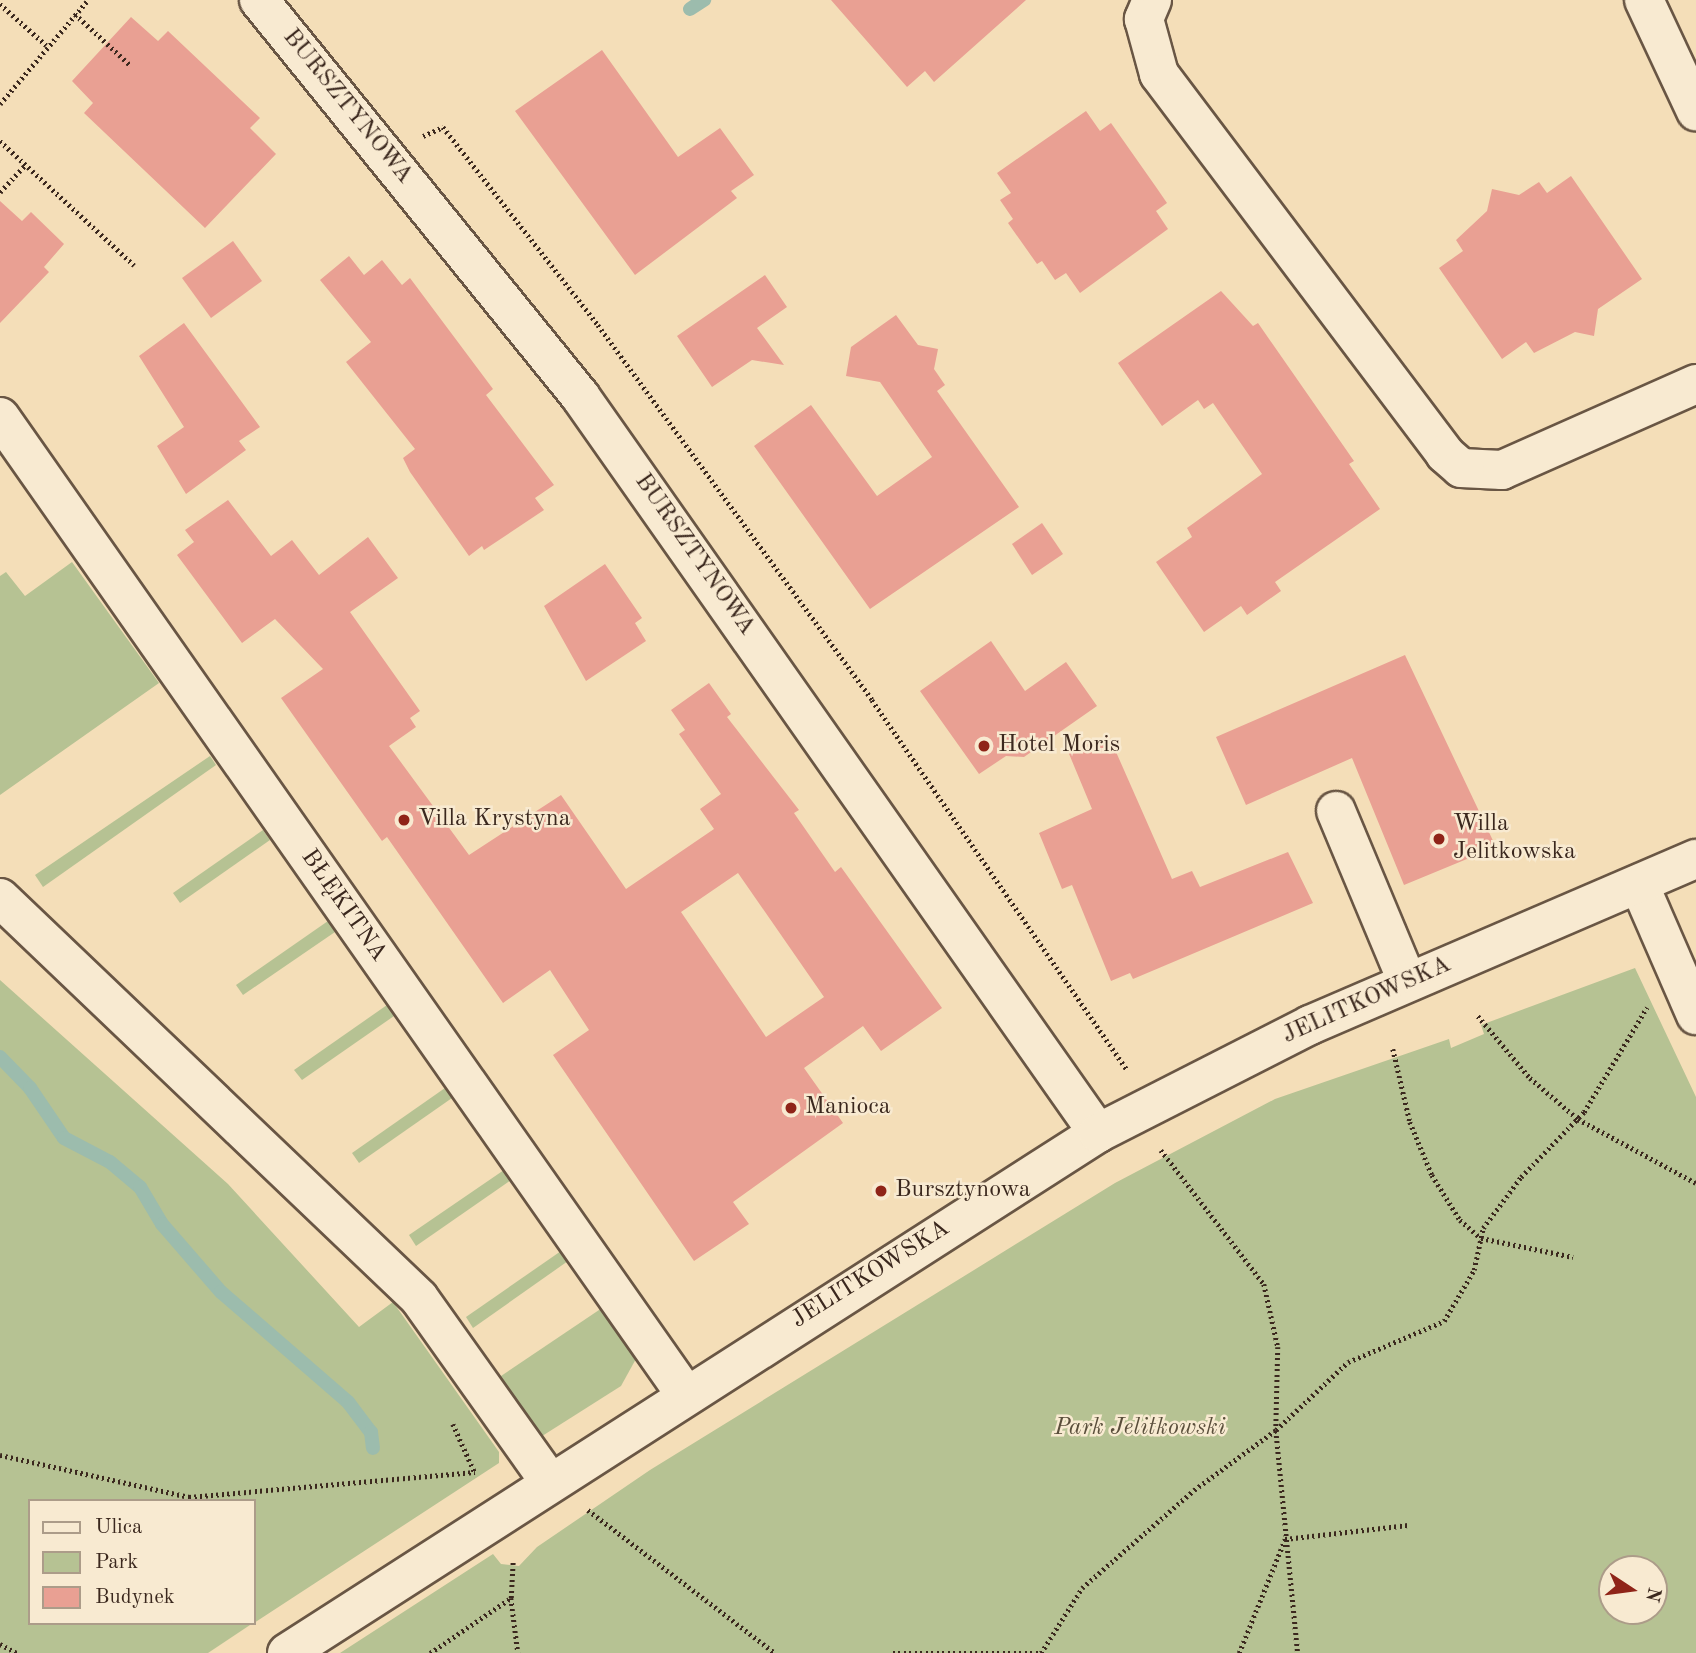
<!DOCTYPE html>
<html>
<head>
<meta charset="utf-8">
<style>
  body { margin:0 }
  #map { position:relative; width:1696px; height:1653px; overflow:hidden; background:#f4deb8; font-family:"Old Standard TT",serif }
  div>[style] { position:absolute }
  .green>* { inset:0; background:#b6c293 }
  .stream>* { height:14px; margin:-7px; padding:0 7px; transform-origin:7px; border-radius:7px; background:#9cbcad }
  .building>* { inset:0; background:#e9a093 }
  .path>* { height:4.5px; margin-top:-2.25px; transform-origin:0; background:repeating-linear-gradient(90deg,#3b281e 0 2px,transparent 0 5.5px) }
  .roads { filter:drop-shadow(2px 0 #695644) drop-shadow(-2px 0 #695644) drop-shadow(0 2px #695644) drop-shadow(0 -2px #695644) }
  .minor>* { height:38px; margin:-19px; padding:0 19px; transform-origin:19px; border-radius:19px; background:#f8ead1 }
  .dots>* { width:19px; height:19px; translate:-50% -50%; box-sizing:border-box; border:4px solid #f8ead1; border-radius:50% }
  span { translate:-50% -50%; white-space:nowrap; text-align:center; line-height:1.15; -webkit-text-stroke:5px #f8ead1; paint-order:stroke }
  .street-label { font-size:24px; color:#3b281e }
  .poi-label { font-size:24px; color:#3b281e }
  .left { translate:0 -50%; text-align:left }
  .park-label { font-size:24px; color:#5a4e3b; font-style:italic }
  .legend { position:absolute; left:28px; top:1499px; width:228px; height:126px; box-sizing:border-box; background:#f8ead1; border:2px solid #ac9c89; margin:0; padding:9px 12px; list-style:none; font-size:21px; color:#3b281e }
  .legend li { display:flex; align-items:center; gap:14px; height:35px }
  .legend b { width:35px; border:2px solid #ac9c89 }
  .north { position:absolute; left:1598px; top:1555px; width:70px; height:70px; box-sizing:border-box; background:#f8ead1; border:2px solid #ac9c89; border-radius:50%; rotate:103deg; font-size:19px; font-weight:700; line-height:28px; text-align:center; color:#3b281e }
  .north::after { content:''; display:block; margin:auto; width:24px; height:32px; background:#8f2418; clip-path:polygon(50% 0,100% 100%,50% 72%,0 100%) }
</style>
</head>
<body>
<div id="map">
  <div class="green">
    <div style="clip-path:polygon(72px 562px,159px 683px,0 795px,0 576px,6px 572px,25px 596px)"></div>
    <div style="clip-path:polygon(210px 756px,216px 765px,43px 887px,35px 875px)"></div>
    <div style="clip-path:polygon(263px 830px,270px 840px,180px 903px,173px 893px)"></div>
    <div style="clip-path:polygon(328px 921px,335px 932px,243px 995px,236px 985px)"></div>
    <div style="clip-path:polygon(evenodd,1635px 968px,1696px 1097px,1696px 1653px,340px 1653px,493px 1554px,501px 1564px,519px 1566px,537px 1547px,650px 1470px,1115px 1183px,1275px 1099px,1449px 1039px,1451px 1048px,1484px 1034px,1481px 1025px,1635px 968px,1612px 1569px,1654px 1569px,1654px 1611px,1612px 1611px,1612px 1569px)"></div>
    <div style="clip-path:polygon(0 980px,228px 1184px,359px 1327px,393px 1302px,499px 1452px,499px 1463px,254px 1623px,254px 1501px,30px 1501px,30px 1623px,253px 1623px,208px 1653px,0 1653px)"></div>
    <div style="clip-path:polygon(387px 1005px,394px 1016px,302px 1080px,294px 1070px)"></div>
    <div style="clip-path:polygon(445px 1088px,452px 1098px,359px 1163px,352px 1153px)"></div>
    <div style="clip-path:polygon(504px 1170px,511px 1180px,416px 1246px,409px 1235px)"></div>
    <div style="clip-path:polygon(561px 1251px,568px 1261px,473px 1328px,466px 1317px)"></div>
    <div style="clip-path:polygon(602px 1308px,637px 1357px,621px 1386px,539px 1438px,498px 1378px)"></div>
  </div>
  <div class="stream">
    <div style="left:690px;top:9px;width:17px;rotate:-33deg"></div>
    <div style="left:0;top:1057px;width:43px;rotate:45.9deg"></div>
    <div style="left:30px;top:1088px;width:60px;rotate:55.8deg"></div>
    <div style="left:64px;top:1138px;width:52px;rotate:27.6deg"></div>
    <div style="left:110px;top:1162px;width:39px;rotate:40deg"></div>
    <div style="left:140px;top:1187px;width:43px;rotate:59.3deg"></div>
    <div style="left:162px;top:1224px;width:90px;rotate:49.1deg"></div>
    <div style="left:221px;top:1292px;width:168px;rotate:40.9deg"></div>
    <div style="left:348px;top:1402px;width:38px;rotate:53deg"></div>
    <div style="left:371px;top:1432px;width:16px;rotate:83deg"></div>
  </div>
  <div class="building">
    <div style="clip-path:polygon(831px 0,1026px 0,934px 82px,925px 71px,907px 87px)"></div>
    <div style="clip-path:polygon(131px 17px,158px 41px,168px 31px,260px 118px,250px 128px,276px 154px,205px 228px,84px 113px,93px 103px,72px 81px)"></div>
    <div style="clip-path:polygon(602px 50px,678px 157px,720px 128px,754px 175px,731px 191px,737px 198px,635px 275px,515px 111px)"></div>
    <div style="clip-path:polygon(1086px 111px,1100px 131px,1111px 123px,1156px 187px,1167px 203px,1156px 211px,1168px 229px,1080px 293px,1066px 273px,1055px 280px,1042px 261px,1037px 264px,1008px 223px,1013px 219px,1000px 200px,1011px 193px,997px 173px)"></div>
    <div style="clip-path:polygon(1571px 176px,1642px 279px,1598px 309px,1594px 336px,1575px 332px,1534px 353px,1526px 342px,1502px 359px,1439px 268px,1463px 251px,1456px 240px,1487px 211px,1492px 189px,1519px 195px,1539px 182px,1547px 193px)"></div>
    <div style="clip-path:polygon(0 201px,22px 221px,31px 212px,64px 244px,44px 267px,49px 272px,0 323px)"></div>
    <div style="clip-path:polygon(233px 241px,262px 281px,211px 318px,182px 278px)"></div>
    <div style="clip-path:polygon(349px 256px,364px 275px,382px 260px,402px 285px,410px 278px,493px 389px,486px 395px,554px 485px,535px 498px,544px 510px,484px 550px,482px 546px,469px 556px,410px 472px,403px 458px,415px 449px,346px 362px,371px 342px,320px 280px)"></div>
    <div style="clip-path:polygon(765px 275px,787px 307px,757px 328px,784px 365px,752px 360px,712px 387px,677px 336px)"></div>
    <div style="clip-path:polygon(1221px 291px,1253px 326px,1258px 323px,1354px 461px,1349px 464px,1380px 509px,1275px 582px,1281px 591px,1247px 615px,1241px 606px,1204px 632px,1156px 562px,1192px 537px,1187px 528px,1262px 474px,1213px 403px,1204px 409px,1198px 400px,1162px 426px,1118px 363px)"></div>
    <div style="clip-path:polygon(896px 315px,918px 345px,938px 349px,934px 369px,945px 385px,937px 391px,1019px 507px,870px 609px,754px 446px,811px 405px,877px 496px,932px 457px,880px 382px,846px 376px,851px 347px)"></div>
    <div style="clip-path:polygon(184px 323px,260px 427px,239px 441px,246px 450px,186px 494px,157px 446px,184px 427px,139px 356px)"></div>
    <div style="clip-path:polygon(evenodd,228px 500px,271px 556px,292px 540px,319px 575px,368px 537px,398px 578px,350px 612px,420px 711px,410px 718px,416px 727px,389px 746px,469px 855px,561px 795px,626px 889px,714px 829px,700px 809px,721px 794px,679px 734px,685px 730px,671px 710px,709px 683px,731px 714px,727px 717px,799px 810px,794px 813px,835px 872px,841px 867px,942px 1008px,881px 1051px,863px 1026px,804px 1068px,843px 1123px,733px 1202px,749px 1224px,694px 1261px,553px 1055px,589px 1030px,550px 970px,503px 1003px,387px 837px,382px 841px,281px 698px,323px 669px,275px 619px,242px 643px,177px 555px,194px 542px,185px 530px,228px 500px,738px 873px,824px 997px,766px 1037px,681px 912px,738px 873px)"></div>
    <div style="clip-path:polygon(1042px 523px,1063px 554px,1032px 575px,1012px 544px)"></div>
    <div style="clip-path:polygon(605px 564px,642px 618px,635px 623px,646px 641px,586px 681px,544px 606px)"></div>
    <div style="clip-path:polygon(991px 641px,1025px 691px,1066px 662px,1097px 706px,1024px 757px,1006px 756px,979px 774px,920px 691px)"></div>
    <div style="clip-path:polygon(1405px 655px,1496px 847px,1404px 885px,1352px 758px,1246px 805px,1216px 737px)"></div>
    <div style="clip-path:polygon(1109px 736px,1172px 879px,1192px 871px,1200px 887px,1288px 852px,1313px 903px,1133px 979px,1130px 973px,1111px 981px,1072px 885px,1062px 889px,1039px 833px,1092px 809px,1067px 749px)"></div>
  </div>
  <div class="path">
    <div style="left:0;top:4px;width:62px;rotate:41.7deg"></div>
    <div style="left:75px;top:14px;width:75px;rotate:42.8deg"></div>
    <div style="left:0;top:104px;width:136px;rotate:-49.8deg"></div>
    <div style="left:423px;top:136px;width:22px;rotate:-24deg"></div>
    <div style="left:443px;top:127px;width:251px;rotate:51.9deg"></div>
    <div style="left:598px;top:325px;width:464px;rotate:53.8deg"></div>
    <div style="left:872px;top:700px;width:449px;rotate:55.4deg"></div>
    <div style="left:0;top:141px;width:183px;rotate:42.8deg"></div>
    <div style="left:0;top:192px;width:38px;rotate:-47deg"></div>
    <div style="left:1478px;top:1016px;width:81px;rotate:50deg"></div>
    <div style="left:1530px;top:1078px;width:63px;rotate:40.5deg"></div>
    <div style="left:1578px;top:1119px;width:134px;rotate:28.5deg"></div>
    <div style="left:1393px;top:1049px;width:75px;rotate:76.9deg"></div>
    <div style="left:1410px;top:1122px;width:57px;rotate:67.5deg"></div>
    <div style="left:1432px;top:1175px;width:53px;rotate:58.1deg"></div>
    <div style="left:1460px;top:1220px;width:28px;rotate:41deg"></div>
    <div style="left:1481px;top:1238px;width:94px;rotate:11.7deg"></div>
    <div style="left:1161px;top:1150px;width:169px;rotate:52.5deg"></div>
    <div style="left:1264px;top:1284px;width:65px;rotate:77.5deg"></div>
    <div style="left:1278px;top:1347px;width:83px;rotate:91.4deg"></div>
    <div style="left:1276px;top:1430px;width:224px;rotate:84.4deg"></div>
    <div style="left:453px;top:1424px;width:54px;rotate:65.8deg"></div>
    <div style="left:0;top:1455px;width:194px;rotate:12.5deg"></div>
    <div style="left:189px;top:1497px;width:287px;rotate:-5deg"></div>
    <div style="left:588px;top:1510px;width:235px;rotate:37.4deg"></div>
    <div style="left:511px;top:1598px;width:55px;rotate:82.7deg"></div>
    <div style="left:0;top:1644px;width:19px;rotate:28deg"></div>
    <div style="left:430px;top:1653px;width:98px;rotate:-34.2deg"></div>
    <div style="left:511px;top:1598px;width:38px;rotate:-87deg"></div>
    <div style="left:893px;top:1653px;width:149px"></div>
    <div style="left:1041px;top:1653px;width:77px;rotate:-57.8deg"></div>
    <div style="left:1082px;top:1588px;width:149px;rotate:-41.2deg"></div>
    <div style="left:1194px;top:1490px;width:102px;rotate:-36.2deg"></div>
    <div style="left:1276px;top:1430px;width:99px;rotate:-43.4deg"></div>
    <div style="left:1348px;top:1362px;width:104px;rotate:-23.1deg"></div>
    <div style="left:1444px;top:1321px;width:59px;rotate:-59.5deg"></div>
    <div style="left:1474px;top:1270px;width:43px;rotate:-77.9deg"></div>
    <div style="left:1483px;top:1228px;width:64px;rotate:-53.3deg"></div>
    <div style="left:1521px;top:1177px;width:91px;rotate:-45.9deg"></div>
    <div style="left:1584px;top:1112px;width:122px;rotate:-59deg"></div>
    <div style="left:1239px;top:1653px;width:123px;rotate:-68deg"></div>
    <div style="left:1285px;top:1539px;width:124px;rotate:-6.5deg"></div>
  </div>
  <div class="roads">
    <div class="minor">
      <div style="left:259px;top:0;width:510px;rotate:50.97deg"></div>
      <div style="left:580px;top:396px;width:901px;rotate:54.9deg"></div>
      <div style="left:1152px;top:0;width:21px;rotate:113deg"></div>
      <div style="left:1144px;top:19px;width:57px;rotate:74.7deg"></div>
      <div style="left:1159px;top:74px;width:476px;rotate:53deg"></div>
      <div style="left:1445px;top:454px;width:21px;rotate:41deg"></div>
      <div style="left:1461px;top:468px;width:41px;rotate:2.8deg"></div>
      <div style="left:1502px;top:470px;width:212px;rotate:-23.9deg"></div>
      <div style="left:1644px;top:0;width:123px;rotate:64.9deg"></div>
      <div style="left:0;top:417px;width:1193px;rotate:54.96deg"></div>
      <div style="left:1336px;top:811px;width:184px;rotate:67.3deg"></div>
      <div style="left:1639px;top:884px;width:143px;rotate:66.5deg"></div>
      <div style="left:0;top:898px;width:579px;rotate:43.67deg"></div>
      <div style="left:419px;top:1298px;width:226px;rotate:54.6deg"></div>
      <div style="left:287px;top:1653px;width:963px;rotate:-32.67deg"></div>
      <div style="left:1098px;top:1133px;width:238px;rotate:-27deg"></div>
      <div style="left:1310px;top:1025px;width:420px;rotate:-23.3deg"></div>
    </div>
  </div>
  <div class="dots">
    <div style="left:984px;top:746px;background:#8f2418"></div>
    <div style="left:404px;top:820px;background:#8f2418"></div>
    <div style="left:1439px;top:839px;background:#8f2418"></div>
    <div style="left:791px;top:1108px;background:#8f2418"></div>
    <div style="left:881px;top:1191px;background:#8f2418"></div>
  </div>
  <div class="street-label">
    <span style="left:347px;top:107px;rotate:51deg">BURSZTYNOWA</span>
    <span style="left:694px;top:555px;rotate:55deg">BURSZTYNOWA</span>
    <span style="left:343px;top:906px;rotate:55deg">BŁĘKITNA</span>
    <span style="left:1367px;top:1001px;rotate:-24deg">JELITKOWSKA</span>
    <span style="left:871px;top:1275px;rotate:-32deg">JELITKOWSKA</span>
  </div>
  <div class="poi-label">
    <span class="left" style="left:998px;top:746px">Hotel Moris</span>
    <span class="left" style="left:418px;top:820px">Villa Krystyna</span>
    <span class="left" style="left:1453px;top:839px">Willa<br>Jelitkowska</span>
    <span class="left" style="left:805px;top:1108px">Manioca</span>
    <span class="left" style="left:895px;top:1191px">Bursztynowa</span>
  </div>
  <div class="park-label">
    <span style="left:1140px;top:1429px">Park Jelitkowski</span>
  </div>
  <ul class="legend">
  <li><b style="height:9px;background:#f8ead1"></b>Ulica</li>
  <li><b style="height:19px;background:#b6c293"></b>Park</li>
  <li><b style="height:19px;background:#e9a093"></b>Budynek</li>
  </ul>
  <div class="north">N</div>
</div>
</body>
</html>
